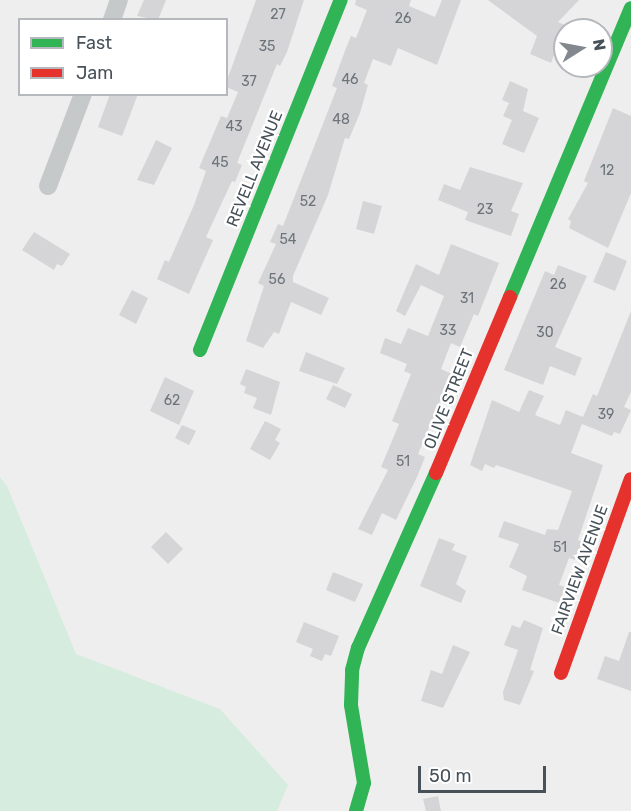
<!DOCTYPE html>
<html>
<head>
<meta charset="utf-8">
<style>
  body { margin:0 }
  #map { position:relative; width:631px; height:811px; overflow:hidden; background:#efeeee; font-family:Rubik,sans-serif }
  div>[style] { position:absolute }
  .green>* { inset:0; background:#d5ecde }
  .building>* { inset:0; background:#d5d5d7 }
  .street>* { height:18px; margin:-9px; padding:0 9px; transform-origin:9px; border-radius:9px; background:#c6c9ca }
  .fast>* { height:14px; margin:-7px; padding:0 7px; transform-origin:7px; border-radius:7px; background:#30b455 }
  .jam>* { height:14px; margin:-7px; padding:0 7px; transform-origin:7px; border-radius:7px; background:#e5322d }
  span { translate:-50% -50%; white-space:nowrap; text-align:center; line-height:1.15; -webkit-text-stroke:5px #fff; paint-order:stroke }
  .number-label { font-size:14px; color:#6c747a }
  .number-label span { -webkit-text-stroke-width:0 }
  .street-label { font-size:16px; color:#475159 }
  .legend { position:absolute; left:18px; top:18px; width:210px; height:78px; box-sizing:border-box; background:#fff; border:2px solid #b5b9bd; margin:0; padding:8px 10px; list-style:none; font-size:18px; color:#475159 }
  .legend li { display:flex; align-items:center; gap:12px; height:30px }
  .legend b { width:30px; border:2px solid #b5b9bd }
  .north { position:absolute; left:553px; top:18px; width:60px; height:60px; box-sizing:border-box; background:#fff; border:2px solid #b5b9bd; border-radius:50%; rotate:79deg; font-size:16px; font-weight:700; line-height:24px; text-align:center; color:#475159 }
  .north::after { content:''; display:block; margin:auto; width:21px; height:27px; background:#82888d; clip-path:polygon(50% 0,100% 100%,50% 72%,0 100%) }
  .scale { position:absolute; left:418px; top:766px; width:128px; height:27px; box-sizing:border-box; border:3px solid #475159; border-top:0; padding-left:8px; font-size:18px; line-height:21px; white-space:nowrap; color:#475159; -webkit-text-stroke:4px #fff; paint-order:stroke }
</style>
</head>
<body>
<div id="map">
  <div class="green">
    <div style="clip-path:polygon(0 477px,7px 486px,76px 654px,220px 709px,288px 785px,277px 811px,0 811px)"></div>
  </div>
  <div class="building">
    <div style="clip-path:polygon(144px 0,166px 0,158px 20px,137px 16px)"></div>
    <div style="clip-path:polygon(256px 0,304px 0,287px 52px,280px 66px,277px 64px,237px 163px,242px 165px,235px 182px,232px 181px,206px 237px,213px 240px,189px 294px,157px 279px,165px 260px,169px 262px,194px 205px,206px 171px,199px 168px,221px 116px,227px 118px,238px 92px,226px 87px,226px 83px)"></div>
    <div style="clip-path:polygon(356px 0,411px 0,409px 6px,435px 17px,442px 0,461px 0,437px 65px,398px 48px,391px 66px,373px 59px,364px 83px,368px 85px,360px 113px,349px 139px,345px 138px,328px 195px,293px 276px,293px 282px,329px 298px,321px 315px,291px 302px,279px 334px,274px 332px,263px 348px,246px 341px,264px 286px,258px 283px,276px 244px,270px 242px,278px 224px,283px 226px,337px 88px,332px 86px,346px 48px,351px 36px,356px 38px,367px 10px,355px 5px)"></div>
    <div style="clip-path:polygon(488px 0,579px 0,558px 22px,565px 25px,565px 44px,559px 42px,551px 63px,530px 54px,537px 36px)"></div>
    <div style="clip-path:polygon(510px 81px,528px 89px,523px 111px,539px 118px,524px 153px,502px 144px,512px 120px,503px 116px,509px 103px,502px 100px)"></div>
    <div style="clip-path:polygon(110px 94px,138px 94px,122px 136px,98px 127px)"></div>
    <div style="clip-path:polygon(613px 108px,631px 116px,631px 193px,608px 248px,569px 228px,571px 221px,568px 219px,588px 183px,584px 181px)"></div>
    <div style="clip-path:polygon(156px 140px,172px 148px,154px 185px,137px 180px)"></div>
    <div style="clip-path:polygon(470px 167px,523px 183px,511px 211px,519px 214px,511px 236px,465px 220px,468px 212px,438px 200px,444px 184px,460px 190px)"></div>
    <div style="clip-path:polygon(363px 201px,382px 206px,374px 234px,356px 229px)"></div>
    <div style="clip-path:polygon(34px 232px,70px 254px,62px 266px,57px 264px,54px 270px,22px 250px)"></div>
    <div style="clip-path:polygon(451px 244px,499px 263px,478px 316px,474px 314px,460px 347px,451px 343px,441px 369px,456px 376px,449px 394px,444px 392px,418px 454px,425px 457px,417px 477px,396px 520px,382px 513px,372px 535px,358px 529px,388px 470px,381px 467px,399px 424px,392px 421px,411px 374px,404px 371px,407px 364px,380px 353px,385px 338px,401px 344px,408px 328px,428px 336px,444px 296px,421px 285px,405px 316px,396px 311px,416px 264px,439px 275px)"></div>
    <div style="clip-path:polygon(606px 252px,627px 261px,615px 291px,593px 282px)"></div>
    <div style="clip-path:polygon(558px 265px,587px 276px,555px 347px,582px 358px,575px 376px,550px 366px,543px 385px,504px 370px,545px 271px,554px 275px)"></div>
    <div style="clip-path:polygon(132px 290px,148px 298px,136px 324px,119px 315px)"></div>
    <div style="clip-path:polygon(631px 311px,631px 392px,624px 407px,631px 410px,620px 434px,614px 432px,612px 436px,582px 424px,571px 453px,603px 465px,578px 540px,582px 542px,575px 560px,569px 558px,559px 585px,565px 587px,559px 603px,522px 590px,527px 576px,509px 567px,519px 544px,498px 537px,504px 521px,545px 535px,547px 529px,558px 530px,572px 491px,496px 465px,494px 468px,485px 464px,482px 471px,470px 465px,492px 400px,519px 412px,529px 390px,544px 396px,535px 415px,560px 425px,566px 410px,583px 417px,593px 394px,597px 396px)"></div>
    <div style="clip-path:polygon(306px 352px,345px 368px,337px 384px,299px 371px)"></div>
    <div style="clip-path:polygon(246px 369px,280px 382px,271px 415px,253px 408px,257px 398px,244px 393px,246px 387px,240px 384px)"></div>
    <div style="clip-path:polygon(165px 377px,194px 391px,179px 425px,150px 411px)"></div>
    <div style="clip-path:polygon(333px 385px,352px 394px,345px 408px,326px 399px)"></div>
    <div style="clip-path:polygon(265px 421px,281px 429px,275px 440px,280px 443px,270px 460px,250px 449px)"></div>
    <div style="clip-path:polygon(182px 425px,196px 431px,189px 445px,175px 438px)"></div>
    <div style="clip-path:polygon(166px 532px,183px 549px,168px 564px,151px 547px)"></div>
    <div style="clip-path:polygon(439px 538px,455px 544px,452px 550px,467px 556px,456px 584px,466px 591px,461px 603px,420px 586px)"></div>
    <div style="clip-path:polygon(333px 572px,363px 584px,355px 602px,326px 590px)"></div>
    <div style="clip-path:polygon(524px 620px,543px 628px,530px 670px,534px 671px,520px 705px,504px 700px,503px 692px,518px 650px,504px 645px,512px 625px,520px 628px)"></div>
    <div style="clip-path:polygon(304px 622px,339px 636px,331px 656px,325px 654px,322px 661px,310px 656px,313px 649px,296px 642px)"></div>
    <div style="clip-path:polygon(629px 632px,631px 632px,631px 691px,597px 679px,605px 656px,619px 661px)"></div>
    <div style="clip-path:polygon(453px 645px,470px 652px,443px 708px,421px 701px,431px 670px,442px 674px)"></div>
    <div style="clip-path:polygon(438px 796px,441px 811px,426px 811px,423px 799px)"></div>
  </div>
  <div class="street">
    <div style="left:112px;top:20px;width:21px;rotate:-71deg"></div>
    <div style="left:48px;top:186px;width:98px;rotate:-69.2deg"></div>
  </div>
  <div class="fast">
    <div style="left:510px;top:297px;width:313px;rotate:-67.3deg"></div>
    <div style="left:200px;top:350px;width:377px;rotate:-68.1deg"></div>
    <div style="left:356px;top:811px;width:29px;rotate:-74deg"></div>
    <div style="left:364px;top:783px;width:79px;rotate:-99.5deg"></div>
    <div style="left:351px;top:705px;width:35px;rotate:-88deg"></div>
    <div style="left:352px;top:670px;width:23px;rotate:-75deg"></div>
    <div style="left:358px;top:648px;width:192px;rotate:-66deg"></div>
  </div>
  <div class="jam">
    <div style="left:436px;top:473px;width:191px;rotate:-67.2deg"></div>
    <div style="left:561px;top:673px;width:206px;rotate:-70.2deg"></div>
  </div>
  <div class="number-label">
    <span style="left:278px;top:15px">27</span>
    <span style="left:403px;top:19px">26</span>
    <span style="left:267px;top:47px">35</span>
    <span style="left:350px;top:80px">46</span>
    <span style="left:249px;top:82px">37</span>
    <span style="left:341px;top:120px">48</span>
    <span style="left:234px;top:127px">43</span>
    <span style="left:220px;top:163px">45</span>
    <span style="left:607px;top:171px">12</span>
    <span style="left:308px;top:202px">52</span>
    <span style="left:485px;top:210px">23</span>
    <span style="left:288px;top:240px">54</span>
    <span style="left:277px;top:280px">56</span>
    <span style="left:558px;top:285px">26</span>
    <span style="left:467px;top:299px">31</span>
    <span style="left:448px;top:331px">33</span>
    <span style="left:545px;top:333px">30</span>
    <span style="left:172px;top:401px">62</span>
    <span style="left:606px;top:415px">39</span>
    <span style="left:403px;top:462px">51</span>
    <span style="left:560px;top:548px">51</span>
  </div>
  <div class="street-label">
    <span style="left:255px;top:169px;rotate:-68deg">REVELL AVENUE</span>
    <span style="left:449px;top:399px;rotate:-68deg">OLIVE STREET</span>
    <span style="left:580px;top:570px;rotate:-70deg">FAIRVIEW AVENUE</span>
  </div>
  <ul class="legend">
  <li><b style="height:8px;background:#30b455"></b>Fast</li>
  <li><b style="height:8px;background:#e5322d"></b>Jam</li>
  </ul>
  <div class="north">N</div>
  <div class="scale">50 m</div>
</div>
</body>
</html>
